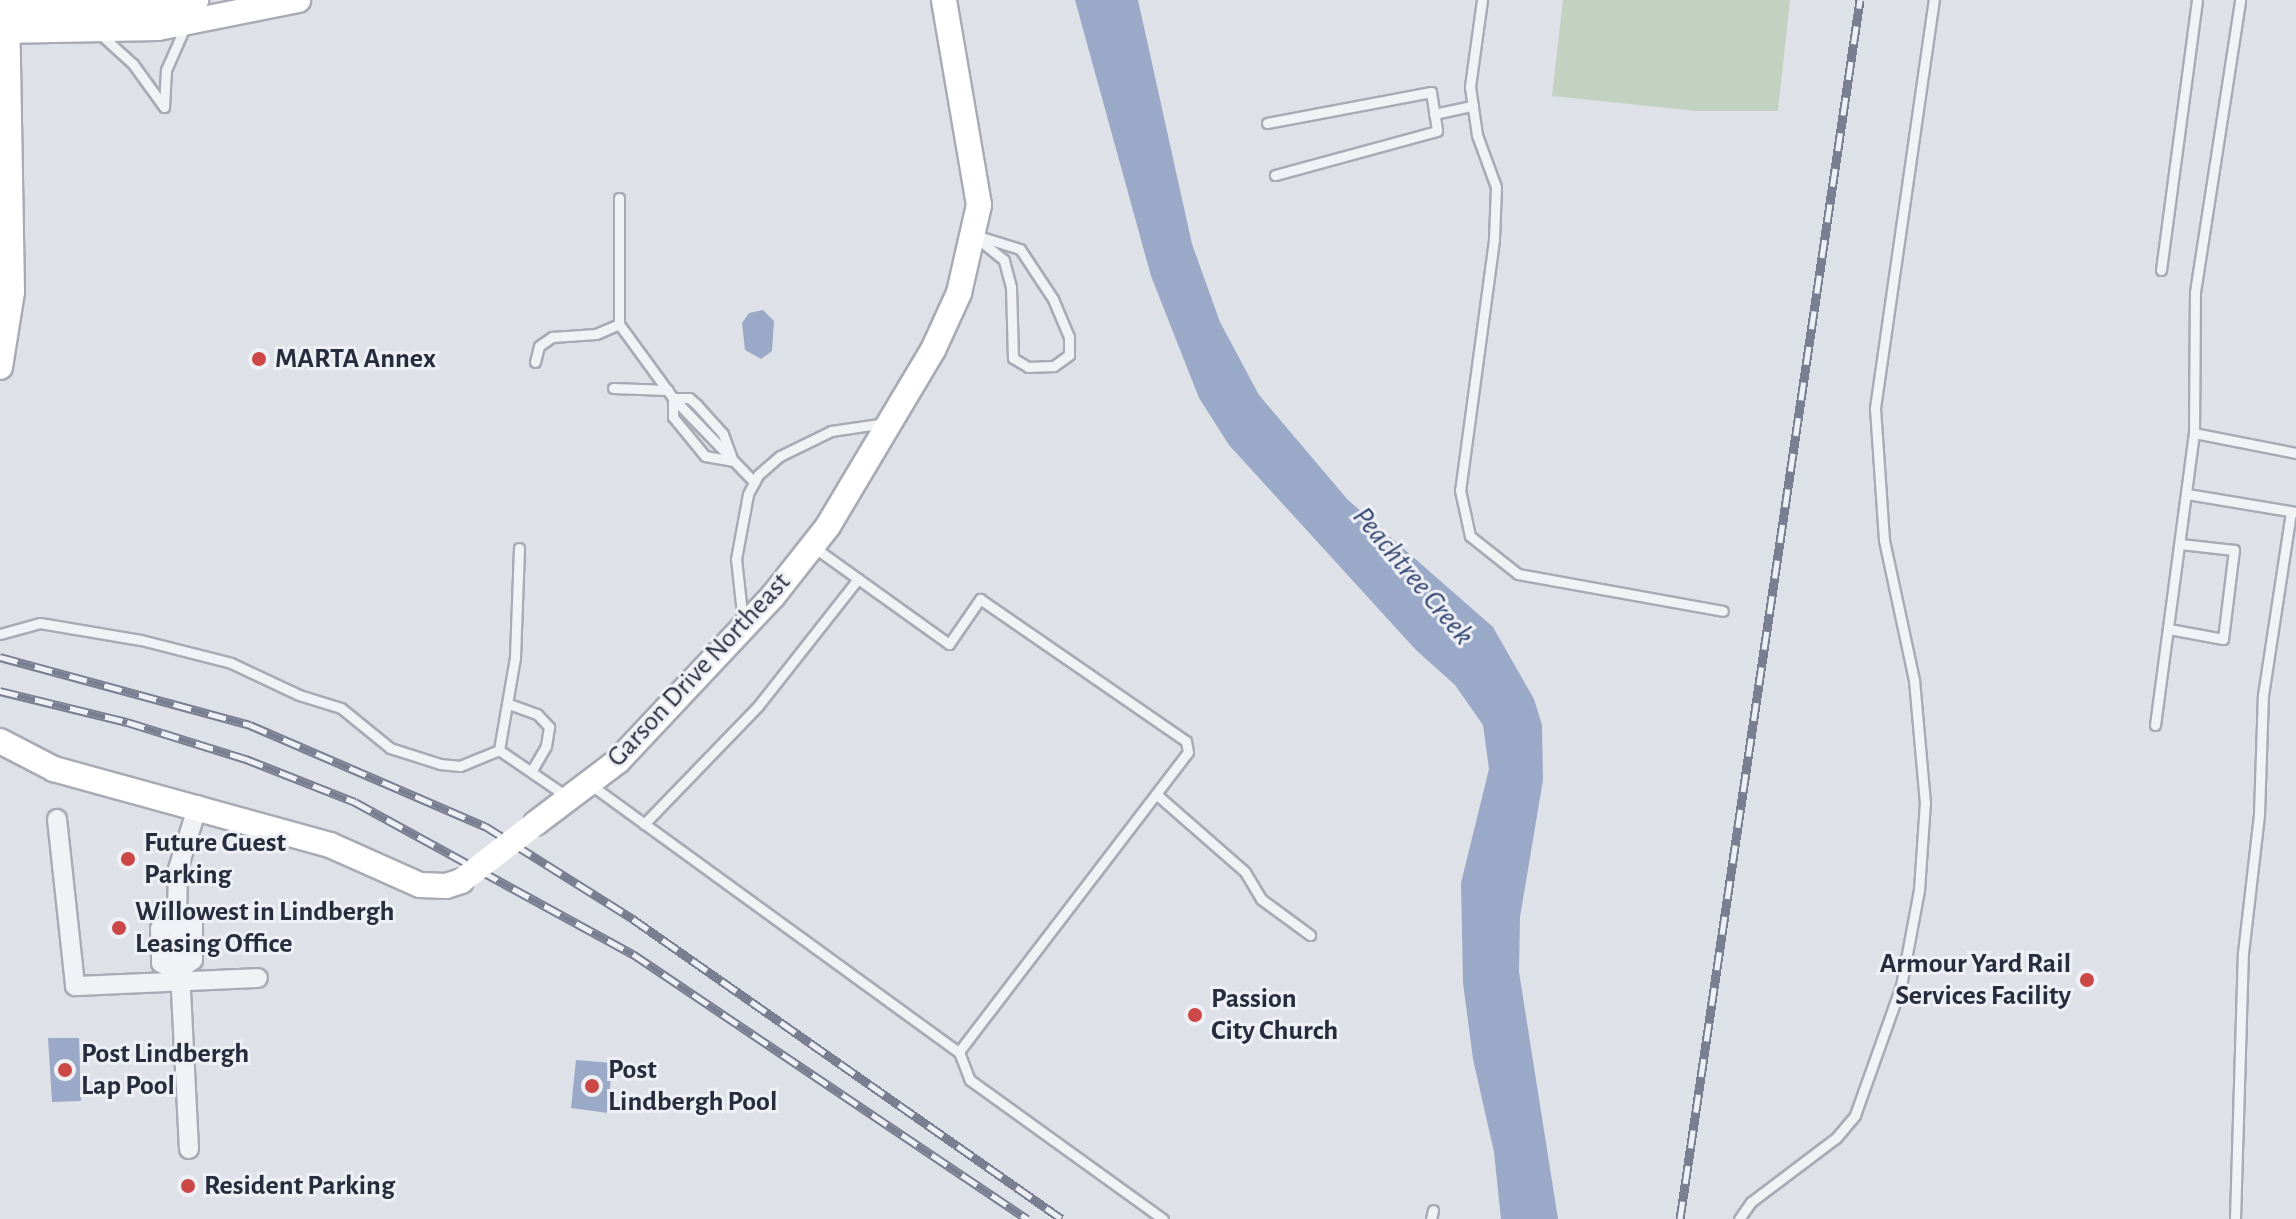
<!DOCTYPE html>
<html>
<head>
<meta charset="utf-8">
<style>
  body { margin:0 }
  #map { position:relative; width:2296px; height:1219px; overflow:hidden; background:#dfe1e8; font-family:"Alegreya Sans",sans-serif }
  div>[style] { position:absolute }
  .green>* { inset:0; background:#c2d1c0 }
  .water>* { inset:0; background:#9aa9c7 }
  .roads { filter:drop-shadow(2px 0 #a8abb5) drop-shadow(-2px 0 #a8abb5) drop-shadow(0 2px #a8abb5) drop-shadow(0 -2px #a8abb5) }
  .service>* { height:9px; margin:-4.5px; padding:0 4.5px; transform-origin:4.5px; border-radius:4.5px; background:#f1f2f6 }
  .minor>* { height:18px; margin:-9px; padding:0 9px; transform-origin:9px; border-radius:9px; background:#f1f2f6 }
  .secondary>* { height:24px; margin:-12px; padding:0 12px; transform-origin:12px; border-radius:12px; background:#fff }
  .rail>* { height:9px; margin-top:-4.5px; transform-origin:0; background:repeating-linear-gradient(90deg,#eef0f5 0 18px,#797e91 0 36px); box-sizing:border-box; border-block:2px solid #797e91 }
  .secondary-bridge>* { height:24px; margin:-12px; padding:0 12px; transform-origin:12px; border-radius:12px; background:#fff }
  .dots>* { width:22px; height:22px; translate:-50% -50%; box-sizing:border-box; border:4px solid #eef0f5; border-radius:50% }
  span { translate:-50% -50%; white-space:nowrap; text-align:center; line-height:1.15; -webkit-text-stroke:6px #eef0f5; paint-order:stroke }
  .poi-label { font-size:28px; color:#282d3e; font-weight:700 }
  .left { translate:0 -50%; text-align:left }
  .right { translate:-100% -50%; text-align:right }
  .street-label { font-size:28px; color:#282d3e }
  .water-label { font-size:30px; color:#334571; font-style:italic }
</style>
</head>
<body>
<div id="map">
  <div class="green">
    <div style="clip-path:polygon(1563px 0,1790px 0,1778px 111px,1696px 111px,1552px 96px)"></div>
  </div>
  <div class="water">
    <div style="clip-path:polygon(1075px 0,1138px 0,1192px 244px,1220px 322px,1259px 395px,1348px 500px,1493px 627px,1534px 699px,1542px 725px,1543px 780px,1520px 917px,1519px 972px,1558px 1219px,1501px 1219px,1494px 1152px,1473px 1059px,1463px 983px,1461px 883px,1489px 769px,1483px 725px,1455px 685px,1416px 650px,1229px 445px,1199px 398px,1151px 276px)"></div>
    <div style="clip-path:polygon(763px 310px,774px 321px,772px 351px,761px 359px,745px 350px,742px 323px,749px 313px)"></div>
    <div style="clip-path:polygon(48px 1038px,79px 1038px,81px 1101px,52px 1102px)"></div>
    <div style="clip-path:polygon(576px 1060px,612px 1063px,608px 1113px,571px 1108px)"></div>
  </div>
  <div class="roads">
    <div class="service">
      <div style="left:1482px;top:0;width:88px;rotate:97.9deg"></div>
      <div style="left:1470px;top:87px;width:49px;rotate:81.7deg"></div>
      <div style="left:1477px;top:135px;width:55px;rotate:69.9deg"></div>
      <div style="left:1496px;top:187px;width:53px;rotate:92.2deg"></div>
      <div style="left:1494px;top:240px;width:252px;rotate:97.7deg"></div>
      <div style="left:1460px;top:490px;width:47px;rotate:77.7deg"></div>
      <div style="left:1470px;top:536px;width:61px;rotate:38.4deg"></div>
      <div style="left:1518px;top:574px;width:208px;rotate:10.2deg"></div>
      <div style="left:100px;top:34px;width:45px;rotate:42.3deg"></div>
      <div style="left:133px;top:64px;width:53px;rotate:54.2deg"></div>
      <div style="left:164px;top:107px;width:37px;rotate:-87deg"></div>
      <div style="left:166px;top:70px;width:47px;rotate:-66.2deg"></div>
      <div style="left:1434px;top:114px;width:40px;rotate:-12deg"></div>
      <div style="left:1267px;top:123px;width:167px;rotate:-10.7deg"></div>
      <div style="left:1431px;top:92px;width:39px;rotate:81deg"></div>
      <div style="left:1437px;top:131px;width:168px;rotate:164.8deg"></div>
      <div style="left:619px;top:198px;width:126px;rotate:90deg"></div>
      <div style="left:619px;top:324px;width:92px;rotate:53.9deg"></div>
      <div style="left:673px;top:398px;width:117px;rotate:46deg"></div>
      <div style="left:972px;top:234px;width:50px;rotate:17.4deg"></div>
      <div style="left:1020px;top:249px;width:60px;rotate:56.6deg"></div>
      <div style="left:1053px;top:299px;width:41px;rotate:67.2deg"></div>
      <div style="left:1069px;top:337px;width:18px;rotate:90deg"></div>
      <div style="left:1069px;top:355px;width:19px;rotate:144deg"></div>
      <div style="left:1054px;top:366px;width:26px;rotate:178deg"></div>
      <div style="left:1028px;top:367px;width:17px;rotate:-149deg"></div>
      <div style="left:1013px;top:358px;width:71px;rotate:-91.6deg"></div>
      <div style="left:1011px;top:287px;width:28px;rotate:-105deg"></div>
      <div style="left:1004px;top:260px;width:41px;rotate:-140.9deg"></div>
      <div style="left:2161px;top:270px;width:272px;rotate:-82.4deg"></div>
      <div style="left:535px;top:362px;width:16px;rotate:-76deg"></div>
      <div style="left:539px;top:346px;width:16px;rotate:-35deg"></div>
      <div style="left:552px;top:337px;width:44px;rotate:-3.9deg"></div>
      <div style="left:596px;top:334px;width:25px;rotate:-23deg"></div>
      <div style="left:613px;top:388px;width:55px;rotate:2.1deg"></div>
      <div style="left:673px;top:398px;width:19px;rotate:90deg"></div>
      <div style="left:673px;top:417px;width:50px;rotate:50.6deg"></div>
      <div style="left:705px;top:456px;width:28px;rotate:10deg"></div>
      <div style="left:673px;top:398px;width:16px"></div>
      <div style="left:689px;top:398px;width:11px;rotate:41deg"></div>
      <div style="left:697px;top:405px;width:39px;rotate:48deg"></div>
      <div style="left:723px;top:434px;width:27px;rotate:70deg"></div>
      <div style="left:2194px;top:433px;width:141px;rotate:-89.6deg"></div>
      <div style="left:2195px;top:292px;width:295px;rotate:-81.2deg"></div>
      <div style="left:2187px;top:494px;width:110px;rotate:9.4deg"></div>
      <div style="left:815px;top:548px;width:165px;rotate:35.6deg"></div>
      <div style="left:949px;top:644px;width:55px;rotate:-55.4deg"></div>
      <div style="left:980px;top:599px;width:250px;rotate:34.6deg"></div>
      <div style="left:1186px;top:741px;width:11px;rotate:80deg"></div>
      <div style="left:1188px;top:752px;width:377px;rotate:127.4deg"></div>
      <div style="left:743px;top:622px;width:63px;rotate:-96.3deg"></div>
      <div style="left:736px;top:559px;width:66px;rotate:-79.5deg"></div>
      <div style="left:748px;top:494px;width:21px;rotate:-62deg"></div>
      <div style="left:758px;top:475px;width:29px;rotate:-41deg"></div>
      <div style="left:780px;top:456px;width:57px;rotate:-26.1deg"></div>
      <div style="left:831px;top:431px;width:56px;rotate:-8.3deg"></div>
      <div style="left:2169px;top:629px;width:55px;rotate:10.5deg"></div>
      <div style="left:2223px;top:639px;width:90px;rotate:-83deg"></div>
      <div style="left:2234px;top:550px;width:54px;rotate:-173.7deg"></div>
      <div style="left:0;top:634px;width:41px;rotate:-15.4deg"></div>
      <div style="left:40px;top:623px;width:102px;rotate:9.6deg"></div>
      <div style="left:141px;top:640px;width:93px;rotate:14.3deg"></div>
      <div style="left:231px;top:663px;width:75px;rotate:25.2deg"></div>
      <div style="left:299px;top:695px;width:44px;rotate:17.2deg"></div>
      <div style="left:341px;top:708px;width:63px;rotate:39.2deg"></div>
      <div style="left:390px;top:748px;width:52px;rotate:17.7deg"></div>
      <div style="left:440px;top:764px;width:20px;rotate:6deg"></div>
      <div style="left:460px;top:766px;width:42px;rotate:-22.3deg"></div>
      <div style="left:509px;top:704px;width:30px;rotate:20deg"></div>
      <div style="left:537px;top:714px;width:18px;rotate:47deg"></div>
      <div style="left:549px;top:727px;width:19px;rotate:99deg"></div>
      <div style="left:546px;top:746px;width:28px;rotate:120deg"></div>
      <div style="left:2155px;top:725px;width:295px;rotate:-82.4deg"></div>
      <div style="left:2194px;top:433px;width:104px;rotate:11.1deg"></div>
      <div style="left:499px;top:750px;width:94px;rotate:-80.2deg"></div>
      <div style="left:515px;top:657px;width:109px;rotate:-87.9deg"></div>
      <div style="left:499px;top:750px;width:85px;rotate:34.4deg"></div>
      <div style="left:591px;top:785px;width:455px;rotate:36deg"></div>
      <div style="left:959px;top:1052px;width:30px;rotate:69deg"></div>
      <div style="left:970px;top:1080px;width:238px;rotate:35.8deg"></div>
      <div style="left:1156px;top:794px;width:118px;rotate:41.2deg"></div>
      <div style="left:1245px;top:872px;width:31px;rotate:59deg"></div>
      <div style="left:1261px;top:899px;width:61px;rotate:36.3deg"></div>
      <div style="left:644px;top:824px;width:164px;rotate:-46deg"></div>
      <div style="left:758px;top:706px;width:162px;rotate:-51.8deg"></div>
      <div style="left:1431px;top:1219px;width:9px;rotate:-77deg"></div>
      <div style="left:1739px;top:1219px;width:21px;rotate:-55deg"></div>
      <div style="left:1751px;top:1202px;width:106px;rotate:-37deg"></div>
      <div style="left:1836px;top:1138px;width:30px;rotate:-50deg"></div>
      <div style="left:1855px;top:1115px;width:137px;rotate:-70.4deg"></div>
      <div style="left:1901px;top:986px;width:98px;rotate:-79.4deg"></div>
      <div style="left:1919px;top:890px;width:87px;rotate:-86.1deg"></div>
      <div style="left:1925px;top:803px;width:123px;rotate:-95.1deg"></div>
      <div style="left:1914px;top:680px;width:143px;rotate:-102.1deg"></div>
      <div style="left:1884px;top:540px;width:132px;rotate:-93.9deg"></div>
      <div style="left:1875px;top:408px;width:412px;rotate:-81.8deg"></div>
      <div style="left:2235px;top:1219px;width:266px;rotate:-88.3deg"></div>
      <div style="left:2243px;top:953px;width:140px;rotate:-83.4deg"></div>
      <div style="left:2259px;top:814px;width:119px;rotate:-88.1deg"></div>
      <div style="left:2263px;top:695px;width:185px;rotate:-81.3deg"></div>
    </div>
    <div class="minor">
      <div style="left:57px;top:819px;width:168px;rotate:83.8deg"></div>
      <div style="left:75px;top:986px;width:183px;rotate:-2.5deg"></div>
      <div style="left:177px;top:916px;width:17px;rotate:24deg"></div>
      <div style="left:193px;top:923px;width:37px;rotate:90deg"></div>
      <div style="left:193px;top:960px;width:19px;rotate:145deg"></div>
      <div style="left:177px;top:916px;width:21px;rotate:143deg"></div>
      <div style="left:160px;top:929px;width:34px;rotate:88deg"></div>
      <div style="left:161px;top:963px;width:18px;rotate:27deg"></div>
      <div style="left:189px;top:1149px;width:233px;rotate:-92.9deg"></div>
      <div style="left:177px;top:916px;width:47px;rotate:-88.8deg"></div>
      <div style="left:178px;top:869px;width:67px;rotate:-72.6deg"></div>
    </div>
    <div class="secondary">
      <div style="left:0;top:10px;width:97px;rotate:1.2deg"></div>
      <div style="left:97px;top:12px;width:100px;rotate:-6.9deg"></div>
      <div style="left:0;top:31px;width:158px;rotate:-1.1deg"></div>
      <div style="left:158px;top:28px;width:143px;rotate:-11.3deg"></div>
      <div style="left:0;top:367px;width:76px;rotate:-80.9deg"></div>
      <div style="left:12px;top:292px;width:292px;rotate:-91deg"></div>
      <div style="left:0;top:741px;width:61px;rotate:27.4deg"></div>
      <div style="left:54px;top:769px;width:286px;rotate:15.4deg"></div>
      <div style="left:330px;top:845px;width:98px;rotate:24deg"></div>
      <div style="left:420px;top:885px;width:26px;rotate:2deg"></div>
      <div style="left:446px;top:886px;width:16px;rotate:-18deg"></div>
      <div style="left:536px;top:823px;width:103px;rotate:-37.1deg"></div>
      <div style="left:618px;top:761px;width:226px;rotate:-46.8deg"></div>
      <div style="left:773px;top:596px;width:89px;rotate:-51.8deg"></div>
      <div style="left:828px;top:526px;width:205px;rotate:-59.2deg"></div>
      <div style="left:933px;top:350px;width:63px;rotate:-65.5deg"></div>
      <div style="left:959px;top:293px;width:90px;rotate:-77.2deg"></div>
      <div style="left:979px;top:205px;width:208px;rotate:-99.7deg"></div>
    </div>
  </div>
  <div class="rail">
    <div style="left:0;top:657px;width:259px;rotate:15.2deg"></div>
    <div style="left:250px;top:725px;width:256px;rotate:23.3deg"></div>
    <div style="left:485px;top:826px;width:175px;rotate:32.1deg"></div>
    <div style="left:633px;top:919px;width:523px;rotate:34.97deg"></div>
    <div style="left:0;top:691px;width:131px;rotate:13.7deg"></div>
    <div style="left:127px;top:722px;width:125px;rotate:17.3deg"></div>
    <div style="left:246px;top:759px;width:117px;rotate:21.5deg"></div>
    <div style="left:355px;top:802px;width:317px;rotate:28.7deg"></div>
    <div style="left:633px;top:954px;width:475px;rotate:33.9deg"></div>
    <div style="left:1680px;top:1219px;width:1232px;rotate:-81.6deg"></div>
  </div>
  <div class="secondary-bridge">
    <div style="left:461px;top:881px;width:95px;rotate:-37.7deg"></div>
  </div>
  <div class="dots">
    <div style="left:259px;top:359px;background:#cb4846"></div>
    <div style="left:128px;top:859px;background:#cb4846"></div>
    <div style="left:119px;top:928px;background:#cb4846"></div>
    <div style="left:2087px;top:980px;background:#cb4846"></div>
    <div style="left:1195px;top:1015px;background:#cb4846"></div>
    <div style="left:65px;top:1070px;background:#cb4846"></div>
    <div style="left:592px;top:1086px;background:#cb4846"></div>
    <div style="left:188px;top:1186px;background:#cb4846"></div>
  </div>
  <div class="poi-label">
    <span class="left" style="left:275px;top:359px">MARTA Annex</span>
    <span class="left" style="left:144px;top:859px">Future Guest<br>Parking</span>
    <span class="left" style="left:135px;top:928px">Willowest in Lindbergh<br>Leasing Office</span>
    <span class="right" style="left:2071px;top:980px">Armour Yard Rail<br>Services Facility</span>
    <span class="left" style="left:1211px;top:1015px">Passion<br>City Church</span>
    <span class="left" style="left:81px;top:1070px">Post Lindbergh<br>Lap Pool</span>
    <span class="left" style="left:608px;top:1086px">Post<br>Lindbergh Pool</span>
    <span class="left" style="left:204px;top:1186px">Resident Parking</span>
  </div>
  <div class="street-label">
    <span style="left:699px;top:670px;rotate:-47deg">Garson Drive Northeast</span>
  </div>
  <div class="water-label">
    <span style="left:1413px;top:576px;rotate:50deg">Peachtree Creek</span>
  </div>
</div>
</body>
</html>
